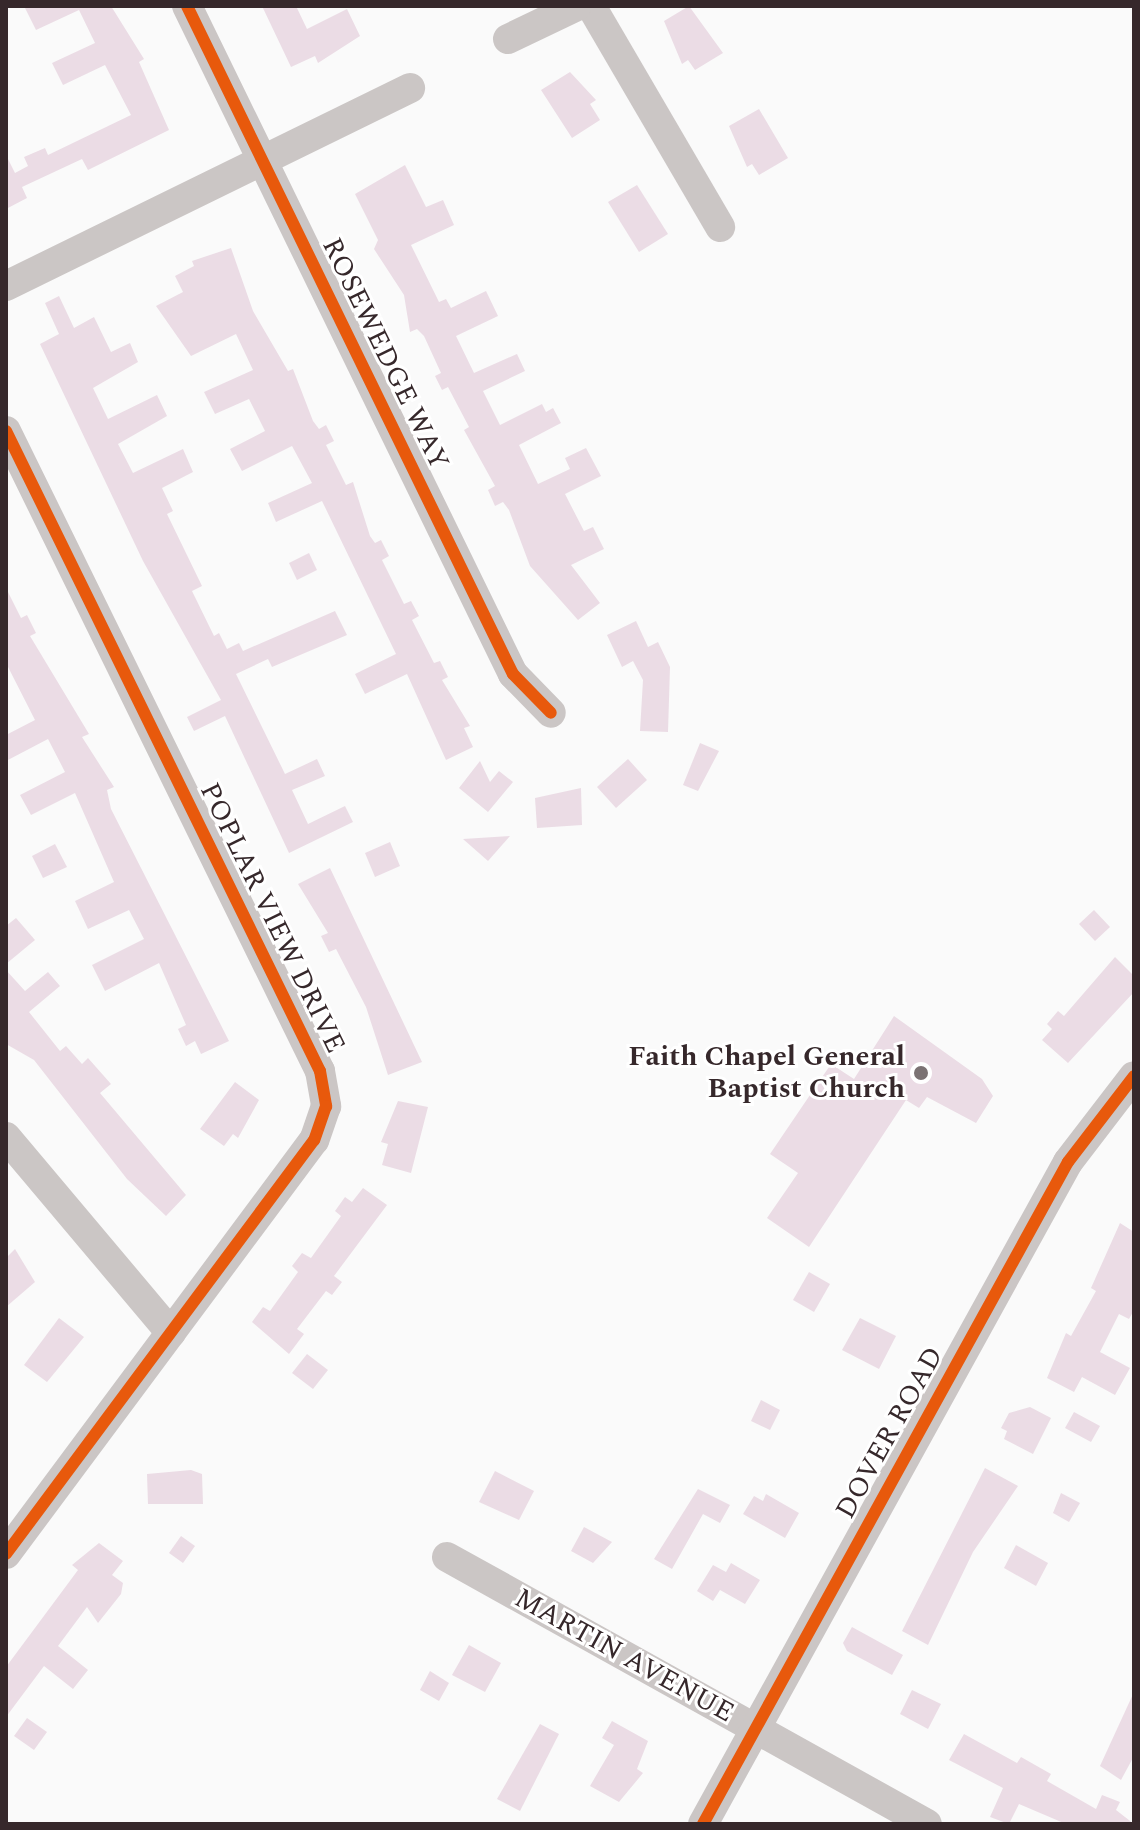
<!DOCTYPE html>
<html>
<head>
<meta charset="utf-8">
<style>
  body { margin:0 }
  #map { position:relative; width:1140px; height:1830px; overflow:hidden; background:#fafafa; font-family:Spectral,serif }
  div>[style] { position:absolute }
  .building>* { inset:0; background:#ebdce5 }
  .minor>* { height:30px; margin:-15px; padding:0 15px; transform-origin:15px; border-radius:15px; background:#cbc6c5 }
  .cycleway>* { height:12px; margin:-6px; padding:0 6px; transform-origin:6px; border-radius:6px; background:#e8590c }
  .dots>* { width:22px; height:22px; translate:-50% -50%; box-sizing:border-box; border:4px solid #fff; border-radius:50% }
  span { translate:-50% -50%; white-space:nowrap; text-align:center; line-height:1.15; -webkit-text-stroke:6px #fff; paint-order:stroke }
  .street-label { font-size:28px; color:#36282b }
  .poi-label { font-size:28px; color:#36282b; font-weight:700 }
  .right { translate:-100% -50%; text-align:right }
  .frame { position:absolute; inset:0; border:8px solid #36282b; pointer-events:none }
</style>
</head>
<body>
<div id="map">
  <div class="building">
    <div style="clip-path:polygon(24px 6px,111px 6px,144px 59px,139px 62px,169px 130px,88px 170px,82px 159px,22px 187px,27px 198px,6px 209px,6px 155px,15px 173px,28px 166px,24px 157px,45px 148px,48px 155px,131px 115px,105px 65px,63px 85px,52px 63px,95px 43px,79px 10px,36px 30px)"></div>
    <div style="clip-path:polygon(262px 6px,296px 6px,307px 29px,347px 9px,360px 36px,318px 63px,315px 56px,291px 67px)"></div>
    <div style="clip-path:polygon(689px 6px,723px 53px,695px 70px,688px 60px,682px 64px,664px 21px)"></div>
    <div style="clip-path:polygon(570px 72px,596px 100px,590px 104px,600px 120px,572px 138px,541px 90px)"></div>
    <div style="clip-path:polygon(759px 109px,788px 158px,759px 175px,752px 164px,747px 167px,729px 126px)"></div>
    <div style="clip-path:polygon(405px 165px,426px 207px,443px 200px,454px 225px,411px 245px,439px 302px,446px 299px,451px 308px,486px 291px,498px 316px,456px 336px,474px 373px,517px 354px,525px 371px,483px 391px,500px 425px,542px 404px,546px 412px,553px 408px,561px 423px,519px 445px,538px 484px,570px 469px,565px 458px,586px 448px,601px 476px,565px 494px,584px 531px,593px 527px,604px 549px,571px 565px,600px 603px,578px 620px,530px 566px,509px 510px,503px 502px,495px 506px,488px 490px,495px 486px,464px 430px,469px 427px,448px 387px,442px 390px,435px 376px,441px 373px,424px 336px,417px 329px,410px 332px,404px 295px,374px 249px,378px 240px,355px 194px)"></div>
    <div style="clip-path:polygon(637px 185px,668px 234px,639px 252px,608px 202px)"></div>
    <div style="clip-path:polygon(231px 248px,253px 311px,288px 371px,293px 369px,313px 421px,319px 429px,326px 425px,334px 441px,326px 445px,346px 485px,353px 482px,370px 536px,375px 543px,381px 540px,389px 556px,382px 560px,404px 604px,411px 601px,419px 616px,412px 620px,434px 663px,440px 661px,448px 677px,442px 680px,470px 726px,464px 728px,473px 747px,446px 760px,407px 674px,365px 694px,355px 674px,396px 654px,322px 501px,276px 522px,268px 503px,312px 483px,292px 446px,242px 471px,230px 449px,265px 431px,249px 399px,215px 414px,204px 392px,253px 370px,236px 334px,191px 356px,156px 306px,183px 292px,175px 276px,194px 266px,192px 261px)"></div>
    <div style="clip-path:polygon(59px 296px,74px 328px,94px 317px,111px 352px,130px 343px,138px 362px,93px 388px,108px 419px,157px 395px,167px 416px,118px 444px,133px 473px,183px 449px,193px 472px,162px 488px,173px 511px,167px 514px,202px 586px,192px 591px,214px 636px,219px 633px,227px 649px,239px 643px,243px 651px,335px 611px,347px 635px,272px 667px,268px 659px,236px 674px,285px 774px,317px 759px,325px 776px,292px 790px,308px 824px,345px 806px,353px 822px,289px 853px,225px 716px,194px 731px,187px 717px,221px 700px,143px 561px,40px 344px,59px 334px,45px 303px)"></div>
    <div style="clip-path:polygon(309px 553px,317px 570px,297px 580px,289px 563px)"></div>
    <div style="clip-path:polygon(6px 588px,21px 618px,27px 615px,36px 633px,30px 636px,89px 734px,82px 737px,114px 787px,107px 790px,111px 809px,229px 1041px,201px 1054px,195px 1041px,186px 1046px,178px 1029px,186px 1025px,159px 963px,105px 991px,92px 965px,144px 939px,129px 910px,88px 929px,75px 901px,114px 882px,75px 793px,31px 815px,20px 795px,65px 772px,48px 739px,6px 761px,6px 735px,35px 720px,6px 663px)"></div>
    <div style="clip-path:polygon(636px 621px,648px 647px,658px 642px,670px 667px,668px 732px,640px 731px,643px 680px,633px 661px,622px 667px,607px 635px)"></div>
    <div style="clip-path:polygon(700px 743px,719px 751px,698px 791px,683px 785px)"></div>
    <div style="clip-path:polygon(628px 759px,647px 780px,616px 808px,597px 787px)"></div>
    <div style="clip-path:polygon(480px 761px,490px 782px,499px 771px,513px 782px,488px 812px,459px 788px)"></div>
    <div style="clip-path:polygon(581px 788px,582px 825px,537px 828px,535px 798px)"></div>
    <div style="clip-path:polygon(510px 836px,488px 861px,463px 839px)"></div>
    <div style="clip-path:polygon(390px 842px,400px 866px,375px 877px,365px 853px)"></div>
    <div style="clip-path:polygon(55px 844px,67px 867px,43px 878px,32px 856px)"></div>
    <div style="clip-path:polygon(330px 868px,422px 1062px,388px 1075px,366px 1007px,336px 949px,329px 952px,321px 936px,328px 933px,298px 884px)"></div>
    <div style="clip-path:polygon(1094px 910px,1110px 927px,1095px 941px,1079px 924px)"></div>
    <div style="clip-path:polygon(16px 918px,35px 940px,6px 964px,6px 926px)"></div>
    <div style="clip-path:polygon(1115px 957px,1134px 976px,1134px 992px,1068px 1063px,1042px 1040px,1052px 1029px,1047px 1024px,1058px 1011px,1064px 1016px)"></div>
    <div style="clip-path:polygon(6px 970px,25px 991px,48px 972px,60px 986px,29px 1012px,60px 1051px,66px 1046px,82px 1064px,88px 1058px,111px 1084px,100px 1093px,186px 1195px,166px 1216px,127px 1179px,34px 1060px,6px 1044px)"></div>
    <div style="clip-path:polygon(894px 1016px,982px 1079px,993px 1096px,976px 1123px,927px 1097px,919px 1108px,906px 1100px,809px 1247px,767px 1218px,798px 1173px,770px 1154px,831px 1064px,854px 1079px)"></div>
    <div style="clip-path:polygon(235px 1082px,259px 1100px,238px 1138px,233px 1134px,224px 1146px,200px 1129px)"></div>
    <div style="clip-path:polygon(398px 1101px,428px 1107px,411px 1173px,382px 1165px,388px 1144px,381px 1142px)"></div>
    <div style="clip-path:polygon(363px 1188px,387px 1205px,334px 1276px,342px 1282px,332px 1295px,326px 1291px,297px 1329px,304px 1334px,289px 1354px,252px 1322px,263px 1307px,270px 1311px,298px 1272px,292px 1266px,302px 1253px,311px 1258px,341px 1216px,335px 1211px,345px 1197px,352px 1202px)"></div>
    <div style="clip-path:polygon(1120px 1223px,1134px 1232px,1134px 1310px,1129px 1319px,1119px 1314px,1100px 1352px,1130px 1368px,1115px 1395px,1082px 1377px,1074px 1392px,1047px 1378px,1066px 1333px,1071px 1336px,1096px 1291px,1091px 1288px)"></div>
    <div style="clip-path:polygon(15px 1249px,35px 1282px,6px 1307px,6px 1258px)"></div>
    <div style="clip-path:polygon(809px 1272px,830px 1284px,814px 1312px,793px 1300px)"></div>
    <div style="clip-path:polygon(59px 1318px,84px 1337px,47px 1382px,24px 1365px)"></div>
    <div style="clip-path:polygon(860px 1318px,896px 1336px,879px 1369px,842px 1350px)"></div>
    <div style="clip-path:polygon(307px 1354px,328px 1370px,313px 1389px,292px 1373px)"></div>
    <div style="clip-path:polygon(761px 1400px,780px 1410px,770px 1430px,751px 1421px)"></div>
    <div style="clip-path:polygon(1030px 1407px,1051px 1418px,1033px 1454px,1004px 1439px,1007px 1431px,1001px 1428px,1009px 1413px)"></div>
    <div style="clip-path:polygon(1074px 1412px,1100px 1426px,1091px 1442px,1065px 1428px)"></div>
    <div style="clip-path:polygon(985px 1468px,1018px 1486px,973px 1552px,928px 1645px,902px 1631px)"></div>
    <div style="clip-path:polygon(191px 1470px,202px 1474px,203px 1504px,148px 1504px,147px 1474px)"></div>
    <div style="clip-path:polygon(495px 1471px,534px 1491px,519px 1520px,479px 1502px)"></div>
    <div style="clip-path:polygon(698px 1489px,730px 1505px,720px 1523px,703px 1514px,672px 1569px,654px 1559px)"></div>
    <div style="clip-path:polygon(1061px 1493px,1080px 1503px,1069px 1522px,1053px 1513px)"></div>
    <div style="clip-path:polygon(766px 1494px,799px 1513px,785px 1538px,743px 1514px,754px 1496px,763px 1501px)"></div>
    <div style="clip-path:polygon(584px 1527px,612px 1542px,593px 1563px,571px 1551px)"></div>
    <div style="clip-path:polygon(181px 1536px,195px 1546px,183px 1563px,169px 1553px)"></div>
    <div style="clip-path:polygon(99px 1543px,123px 1561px,112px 1575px,123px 1583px,121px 1594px,98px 1623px,87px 1607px,58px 1646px,88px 1670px,73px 1689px,44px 1666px,6px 1717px,6px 1667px,78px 1570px,72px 1565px)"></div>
    <div style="clip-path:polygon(1016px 1545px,1048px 1563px,1036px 1586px,1004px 1568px)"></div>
    <div style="clip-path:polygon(731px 1563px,760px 1580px,745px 1604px,720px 1590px,713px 1601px,697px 1591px,713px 1565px,726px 1572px)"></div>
    <div style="clip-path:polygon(852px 1627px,903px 1655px,892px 1675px,847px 1651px,843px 1643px)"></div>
    <div style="clip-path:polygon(469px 1645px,501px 1663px,485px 1692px,452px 1675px)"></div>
    <div style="clip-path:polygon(430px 1671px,449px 1683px,439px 1701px,420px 1690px)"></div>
    <div style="clip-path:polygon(912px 1690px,941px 1704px,928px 1729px,900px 1714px)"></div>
    <div style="clip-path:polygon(1134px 1692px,1134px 1756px,1121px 1780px,1100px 1766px)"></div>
    <div style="clip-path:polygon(27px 1718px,47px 1732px,34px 1750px,14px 1736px)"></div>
    <div style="clip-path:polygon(612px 1721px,648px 1741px,637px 1769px,643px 1773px,619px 1802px,590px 1786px,614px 1745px,602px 1738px)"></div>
    <div style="clip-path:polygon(540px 1724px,559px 1734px,520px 1811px,497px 1799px)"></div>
    <div style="clip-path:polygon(964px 1734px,1017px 1763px,1021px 1757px,1051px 1774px,1047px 1781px,1096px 1809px,1102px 1795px,1120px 1802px,1116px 1810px,1134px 1824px,1066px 1824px,1019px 1804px,1009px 1824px,990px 1817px,1003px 1788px,949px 1760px)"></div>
  </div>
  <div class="minor">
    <div style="left:187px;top:6px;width:743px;rotate:63.99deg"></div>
    <div style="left:513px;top:674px;width:54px;rotate:45.7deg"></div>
    <div style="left:591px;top:6px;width:256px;rotate:59.7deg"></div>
    <div style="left:508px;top:39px;width:76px;rotate:-25.6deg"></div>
    <div style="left:6px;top:286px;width:450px;rotate:-26.1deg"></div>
    <div style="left:6px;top:431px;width:713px;rotate:63.87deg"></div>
    <div style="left:320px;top:1071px;width:36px;rotate:80deg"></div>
    <div style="left:326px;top:1106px;width:36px;rotate:109deg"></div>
    <div style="left:314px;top:1140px;width:516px;rotate:126.65deg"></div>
    <div style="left:6px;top:1137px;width:256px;rotate:49.9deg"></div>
    <div style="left:447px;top:1557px;width:549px;rotate:29.08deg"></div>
    <div style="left:703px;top:1824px;width:756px;rotate:-61.13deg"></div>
    <div style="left:1068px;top:1162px;width:108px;rotate:-52.5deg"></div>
  </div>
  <div class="cycleway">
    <div style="left:187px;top:6px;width:743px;rotate:63.99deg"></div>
    <div style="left:513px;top:674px;width:54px;rotate:45.7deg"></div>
    <div style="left:6px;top:431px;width:713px;rotate:63.87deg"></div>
    <div style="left:320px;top:1071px;width:36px;rotate:80deg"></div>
    <div style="left:326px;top:1106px;width:36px;rotate:109deg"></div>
    <div style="left:314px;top:1140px;width:516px;rotate:126.65deg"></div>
    <div style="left:703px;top:1824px;width:756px;rotate:-61.13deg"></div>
    <div style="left:1068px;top:1162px;width:108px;rotate:-52.5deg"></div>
  </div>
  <div class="dots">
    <div style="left:921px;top:1073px;background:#7b7273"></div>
  </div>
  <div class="street-label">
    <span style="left:385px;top:354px;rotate:64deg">ROSEWEDGE WAY</span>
    <span style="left:272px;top:918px;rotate:64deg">POPLAR VIEW DRIVE</span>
    <span style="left:890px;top:1433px;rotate:-61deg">DOVER ROAD</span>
    <span style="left:624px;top:1656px;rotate:29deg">MARTIN AVENUE</span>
  </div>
  <div class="poi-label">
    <span class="right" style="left:905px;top:1073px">Faith Chapel General<br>Baptist Church</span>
  </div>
  <div class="frame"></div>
</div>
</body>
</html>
